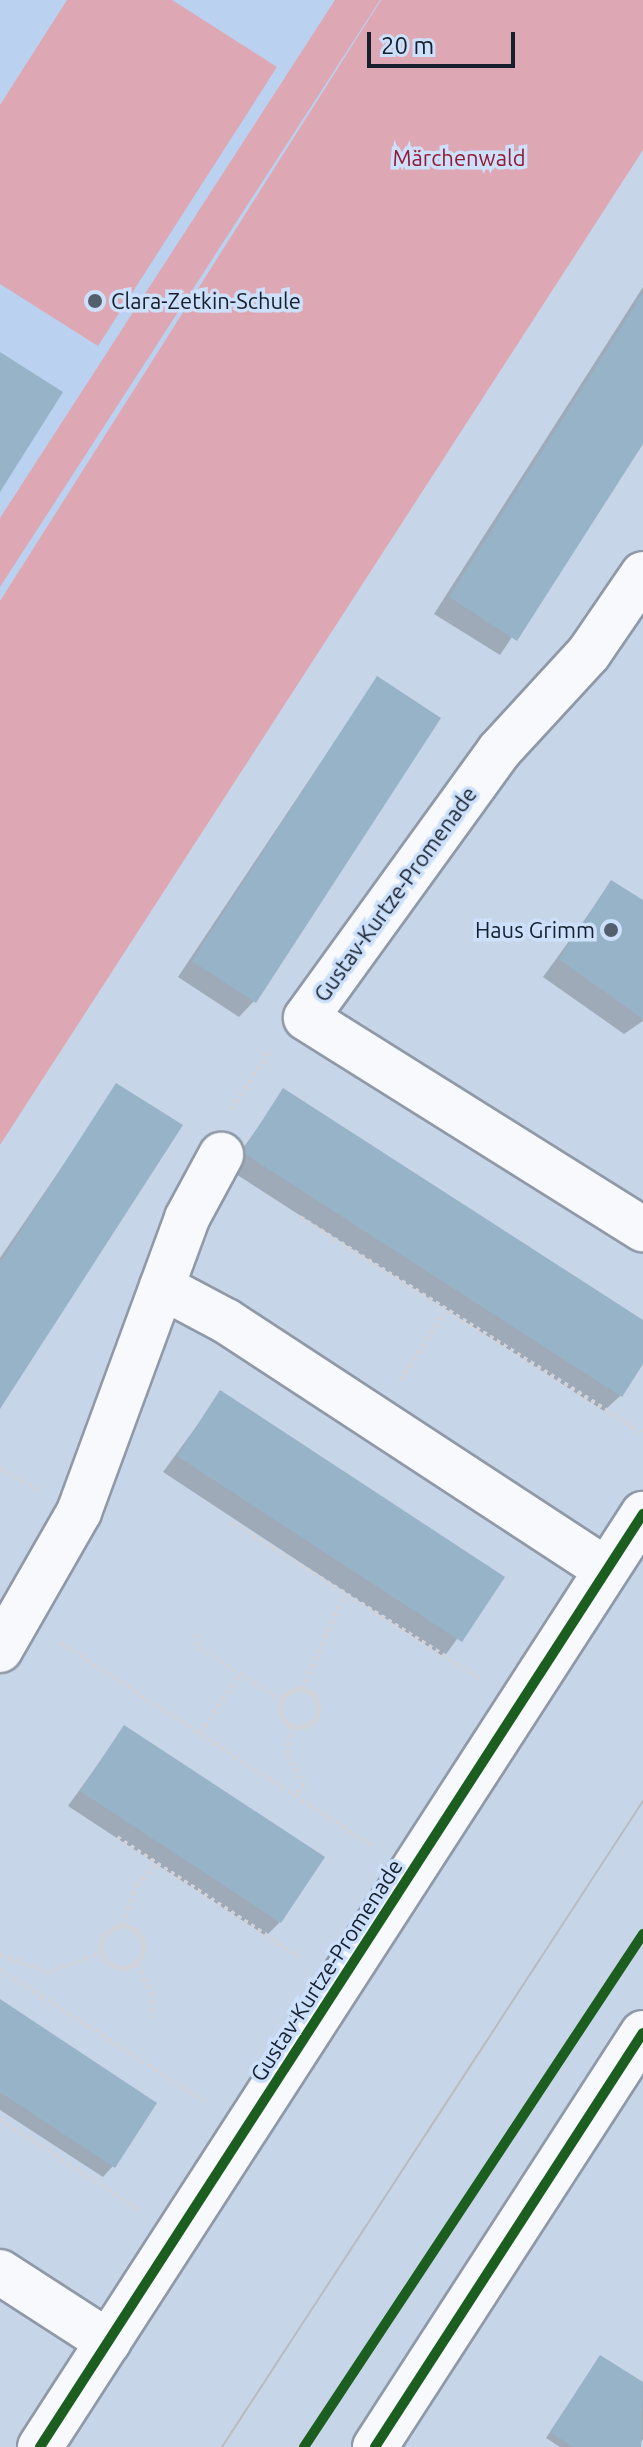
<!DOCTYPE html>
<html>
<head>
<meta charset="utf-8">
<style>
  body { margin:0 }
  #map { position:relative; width:643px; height:2447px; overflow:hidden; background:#c7d5e8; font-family:Ubuntu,sans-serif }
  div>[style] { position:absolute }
  .built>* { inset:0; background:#bad1ef }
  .green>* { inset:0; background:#dda8b4 }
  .shadow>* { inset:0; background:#0003 }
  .building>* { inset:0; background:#97b3c7 }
  .path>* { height:5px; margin-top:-2.5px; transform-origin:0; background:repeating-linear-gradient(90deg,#d0d4da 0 4px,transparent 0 8px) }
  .path>.ring { margin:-2.5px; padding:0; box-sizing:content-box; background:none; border:5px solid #d0d4da; border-radius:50% }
  .roads { filter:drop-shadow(2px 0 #8f99a7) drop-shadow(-2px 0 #8f99a7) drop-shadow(0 2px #8f99a7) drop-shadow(0 -2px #8f99a7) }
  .minor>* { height:44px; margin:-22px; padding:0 22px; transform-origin:22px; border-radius:22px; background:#f7f9fc }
  .tram>* { height:2px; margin:-1px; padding:0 1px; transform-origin:1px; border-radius:1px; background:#b8bbc0 }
  .cycleway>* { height:10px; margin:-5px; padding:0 5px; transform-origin:5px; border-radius:5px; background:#1b5e20 }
  .dots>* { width:22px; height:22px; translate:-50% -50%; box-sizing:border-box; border:4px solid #cce0fb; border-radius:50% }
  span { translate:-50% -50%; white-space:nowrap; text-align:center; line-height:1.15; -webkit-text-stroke:7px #cce0fb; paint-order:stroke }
  .park-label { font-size:22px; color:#941931 }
  .poi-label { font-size:22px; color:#161f2c }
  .left { translate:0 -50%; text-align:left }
  .right { translate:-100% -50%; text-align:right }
  .street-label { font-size:22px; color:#161f2c }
  .scale { position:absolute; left:367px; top:32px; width:148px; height:36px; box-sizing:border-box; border:4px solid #161f2c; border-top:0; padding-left:10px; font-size:24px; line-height:28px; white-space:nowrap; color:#161f2c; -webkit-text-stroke:6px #cce0fb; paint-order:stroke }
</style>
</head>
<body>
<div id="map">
  <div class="built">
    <div style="clip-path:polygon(0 0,381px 0,0 601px)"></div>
  </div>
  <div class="green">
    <div style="clip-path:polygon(67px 0,172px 0,277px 67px,98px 346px,0 284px,0 105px)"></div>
    <div style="clip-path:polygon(335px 0,380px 0,0 587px,0 518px)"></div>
    <div style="clip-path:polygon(381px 0,643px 0,643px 150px,0 1145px,0 601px)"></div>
  </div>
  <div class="shadow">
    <div style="clip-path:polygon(643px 287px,643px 440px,500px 655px,434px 614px)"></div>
    <div style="clip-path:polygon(377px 678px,254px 1001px,239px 1017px,178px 977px)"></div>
    <div style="clip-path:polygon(612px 882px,643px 902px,643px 1021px,624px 1034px,543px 977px)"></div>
    <div style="clip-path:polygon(117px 1086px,0 1405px,0 1258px)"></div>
    <div style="clip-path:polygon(284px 1091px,643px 1322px,643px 1361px,620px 1396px,604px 1411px,228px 1169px)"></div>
    <div style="clip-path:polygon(221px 1393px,502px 1577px,444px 1657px,163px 1472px)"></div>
    <div style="clip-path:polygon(124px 1728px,280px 1922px,266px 1936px,68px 1806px)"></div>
    <div style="clip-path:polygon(0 2002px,113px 2166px,103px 2177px,0 2110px)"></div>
    <div style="clip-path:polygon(600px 2357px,643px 2385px,643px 2439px,638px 2447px,560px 2447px,546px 2438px)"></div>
  </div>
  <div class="building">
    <div style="clip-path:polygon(643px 293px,643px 444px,517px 641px,449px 597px)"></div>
    <div style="clip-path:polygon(0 352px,63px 392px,0 492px)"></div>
    <div style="clip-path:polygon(377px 676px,441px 718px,256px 1003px,192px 961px)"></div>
    <div style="clip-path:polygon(611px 880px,643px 900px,643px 1019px,559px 959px)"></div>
    <div style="clip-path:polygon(116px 1083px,183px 1125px,0 1409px,0 1263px)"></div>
    <div style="clip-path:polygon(283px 1088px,643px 1320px,643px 1364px,622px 1397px,242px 1152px)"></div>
    <div style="clip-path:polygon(220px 1390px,505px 1577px,462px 1642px,177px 1456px)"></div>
    <div style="clip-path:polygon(124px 1725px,325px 1857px,281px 1923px,80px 1791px)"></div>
    <div style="clip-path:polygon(0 1999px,157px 2103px,115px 2168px,0 2092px)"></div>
    <div style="clip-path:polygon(600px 2355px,643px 2382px,641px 2447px,574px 2447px,550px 2432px)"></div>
  </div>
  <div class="path">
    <div style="left:231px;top:1109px;width:74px;rotate:-56.5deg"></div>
    <div style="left:300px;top:1217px;width:405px;rotate:32.2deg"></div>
    <div style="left:400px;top:1380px;width:82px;rotate:-56.9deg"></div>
    <div style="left:0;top:1468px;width:43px;rotate:28.9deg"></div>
    <div style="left:232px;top:1522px;width:294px;rotate:32.2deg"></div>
    <div style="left:196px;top:1633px;width:14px;rotate:78deg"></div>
    <div style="left:199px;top:1647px;width:98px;rotate:32.9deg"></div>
    <div style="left:60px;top:1642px;width:374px;rotate:33.1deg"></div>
    <div class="ring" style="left:280px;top:1689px;width:33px;height:33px"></div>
    <div style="left:302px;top:1689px;width:103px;rotate:-65.9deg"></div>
    <div style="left:291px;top:1726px;width:28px;rotate:98deg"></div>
    <div style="left:287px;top:1754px;width:34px;rotate:60deg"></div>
    <div style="left:304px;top:1783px;width:16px;rotate:125deg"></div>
    <div style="left:200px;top:1733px;width:72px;rotate:-56.3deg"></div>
    <div style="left:117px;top:1837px;width:219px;rotate:33.3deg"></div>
    <div style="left:123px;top:1925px;width:42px;rotate:-72deg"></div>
    <div style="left:136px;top:1885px;width:30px;rotate:-44deg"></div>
    <div class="ring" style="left:101px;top:1926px;width:37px;height:37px"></div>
    <div style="left:0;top:1954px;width:50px;rotate:21deg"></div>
    <div style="left:47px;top:1972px;width:57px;rotate:-19.4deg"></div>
    <div style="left:136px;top:1963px;width:33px;rotate:63deg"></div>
    <div style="left:151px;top:1992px;width:25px;rotate:90deg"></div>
    <div style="left:0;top:1969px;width:247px;rotate:32.8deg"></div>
    <div style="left:0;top:2119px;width:167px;rotate:33deg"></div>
    <div style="left:304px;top:2447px;width:615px;rotate:-56.54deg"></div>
  </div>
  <div class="roads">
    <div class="minor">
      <div style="left:643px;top:574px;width:96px;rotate:124.4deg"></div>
      <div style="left:589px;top:653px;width:133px;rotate:132.6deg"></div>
      <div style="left:499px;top:751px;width:329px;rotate:125.9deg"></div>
      <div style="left:306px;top:1018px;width:398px;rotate:32.1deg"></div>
      <div style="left:162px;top:1287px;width:72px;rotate:28deg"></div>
      <div style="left:226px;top:1321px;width:454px;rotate:33.2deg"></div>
      <div style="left:0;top:1650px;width:159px;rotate:-60.2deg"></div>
      <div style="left:79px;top:1512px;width:313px;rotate:-69.8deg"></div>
      <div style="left:187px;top:1218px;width:72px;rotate:-61.6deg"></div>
      <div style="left:0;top:2272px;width:129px;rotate:32.9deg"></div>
      <div style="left:40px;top:2447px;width:1111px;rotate:-57.13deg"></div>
      <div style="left:375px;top:2447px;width:493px;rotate:-57.1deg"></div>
    </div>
  </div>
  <div class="tram">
    <div style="left:222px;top:2447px;width:771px;rotate:-56.91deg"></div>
  </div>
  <div class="cycleway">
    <div style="left:40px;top:2447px;width:1111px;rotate:-57.13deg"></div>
    <div style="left:304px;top:2447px;width:615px;rotate:-56.54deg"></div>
    <div style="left:375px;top:2447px;width:493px;rotate:-57.1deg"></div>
  </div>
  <div class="dots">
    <div style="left:95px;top:301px;background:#545f6e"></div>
    <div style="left:611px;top:930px;background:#545f6e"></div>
  </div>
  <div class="park-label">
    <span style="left:459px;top:158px">Märchenwald</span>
  </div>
  <div class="poi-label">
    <span class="left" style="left:111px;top:301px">Clara-Zetkin-Schule</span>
    <span class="right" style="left:595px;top:930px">Haus Grimm</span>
  </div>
  <div class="street-label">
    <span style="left:395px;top:894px;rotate:-54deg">Gustav-Kurtze-Promenade</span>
    <span style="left:326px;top:1970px;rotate:-57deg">Gustav-Kurtze-Promenade</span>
  </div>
  <div class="scale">20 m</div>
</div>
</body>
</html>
